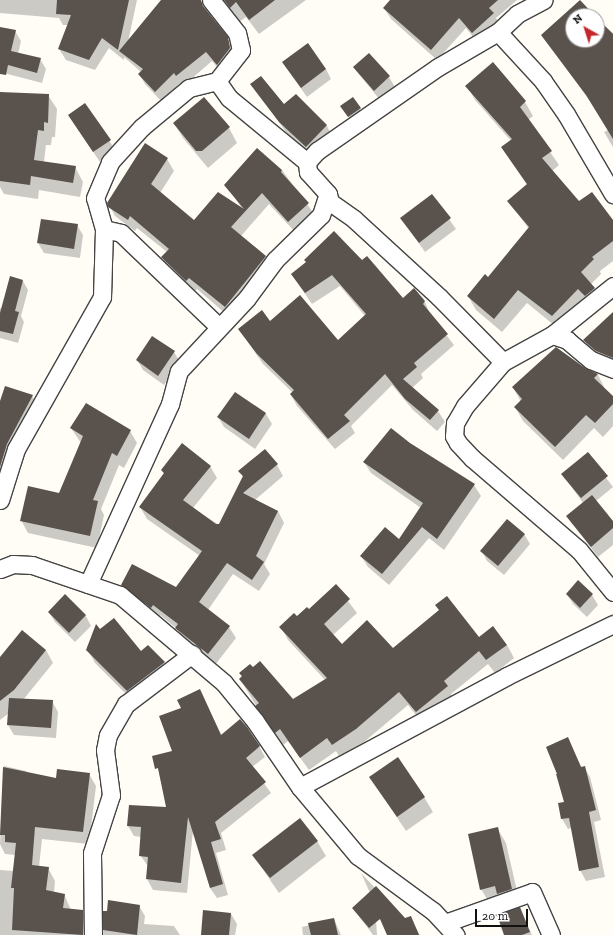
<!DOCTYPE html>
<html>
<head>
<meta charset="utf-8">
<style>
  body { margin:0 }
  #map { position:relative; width:613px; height:935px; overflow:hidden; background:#fffdf5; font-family:"Zilla Slab",serif }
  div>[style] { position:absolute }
  .shadow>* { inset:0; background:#0003 }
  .building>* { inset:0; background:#5a524d }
  .roads { filter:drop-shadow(1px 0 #444) drop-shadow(-1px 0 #444) drop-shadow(0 1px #444) drop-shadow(0 -1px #444) }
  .street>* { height:17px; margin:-8.5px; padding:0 8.5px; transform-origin:8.5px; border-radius:8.5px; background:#fff }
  span { translate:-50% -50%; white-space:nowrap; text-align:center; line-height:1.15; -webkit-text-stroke:4px #fff; paint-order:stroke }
  .north { position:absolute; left:565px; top:8px; width:40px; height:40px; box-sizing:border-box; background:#fff; border:1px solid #a0a0a0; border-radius:50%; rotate:321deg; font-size:11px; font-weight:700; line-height:16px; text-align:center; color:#111 }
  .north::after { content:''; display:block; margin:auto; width:14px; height:18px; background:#c4262e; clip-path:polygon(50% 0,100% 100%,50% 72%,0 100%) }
  .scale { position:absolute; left:475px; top:909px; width:53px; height:18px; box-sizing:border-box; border:2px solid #111; border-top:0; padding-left:5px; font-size:12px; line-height:14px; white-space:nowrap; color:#111; -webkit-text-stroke:3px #fff; paint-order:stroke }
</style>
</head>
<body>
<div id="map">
  <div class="shadow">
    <div style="clip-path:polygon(0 0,137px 0,128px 42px,163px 0,185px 0,227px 38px,233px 49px,223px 74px,212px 61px,183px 86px,180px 83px,161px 101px,145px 84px,139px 74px,141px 72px,124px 57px,124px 60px,109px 48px,95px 70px,66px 60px,59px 49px,68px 25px,63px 25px,59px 18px,0 13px)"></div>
    <div style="clip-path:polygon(224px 0,306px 0,259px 34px,246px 17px,239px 22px)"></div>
    <div style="clip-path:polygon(391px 0,517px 0,496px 18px,500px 25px,478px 43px,466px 28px,437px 60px,391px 19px,384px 8px)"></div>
    <div style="clip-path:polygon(580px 2px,594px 16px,573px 16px,573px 40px,597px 40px,597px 20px,613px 33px,613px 147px,604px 132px,608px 130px,595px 108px,542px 35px)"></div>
    <div style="clip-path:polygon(0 28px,15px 31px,21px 41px,18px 54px,40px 59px,46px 69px,42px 83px,0 72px)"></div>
    <div style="clip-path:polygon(283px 63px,326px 69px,331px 79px,307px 97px)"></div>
    <div style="clip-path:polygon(492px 64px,525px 102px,533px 116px,528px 120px,559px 165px,552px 171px,579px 203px,613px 221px,613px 261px,600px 271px,601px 274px,591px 284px,602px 302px,560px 330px,527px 303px,502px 332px,476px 310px,468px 296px,489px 279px,529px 229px,508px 201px,527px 185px,502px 148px,511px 141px,475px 100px,467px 86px)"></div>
    <div style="clip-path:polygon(354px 68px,389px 77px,395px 87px,380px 100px)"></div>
    <div style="clip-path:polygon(252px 84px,284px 105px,296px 96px,327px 126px,332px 136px,312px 157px,286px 132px)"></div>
    <div style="clip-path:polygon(0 93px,48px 95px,57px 109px,55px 137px,52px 137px,51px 145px,46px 145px,44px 162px,75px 167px,83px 182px,80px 197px,39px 190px,38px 199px,4px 194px,0 187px)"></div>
    <div style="clip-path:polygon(204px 98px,229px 128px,237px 143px,208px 168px,183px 138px,174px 123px)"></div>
    <div style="clip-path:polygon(352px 98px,363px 114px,352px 121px,344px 111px)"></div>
    <div style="clip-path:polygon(87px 107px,116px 151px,100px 162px,75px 125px)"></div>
    <div style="clip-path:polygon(145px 145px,167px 159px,174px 171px,160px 193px,194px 222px,241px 207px,226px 185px,282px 170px,315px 215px,296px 233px,269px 204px,241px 236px,265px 256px,272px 268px,232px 319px,197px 289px,193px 293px,169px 269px,162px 257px,167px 252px,137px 228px,135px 231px,115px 216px,108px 203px)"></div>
    <div style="clip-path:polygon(432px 195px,456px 229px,425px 252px,401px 218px)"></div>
    <div style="clip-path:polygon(77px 225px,83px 235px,80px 258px,44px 253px,38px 243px)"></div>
    <div style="clip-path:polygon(362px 262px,403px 299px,425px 302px,430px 314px,454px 345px,421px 374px,423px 378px,412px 388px,438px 411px,445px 422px,437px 431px,413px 410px,392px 385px,351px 426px,355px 433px,335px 449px,297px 406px,291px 395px,293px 393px,263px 364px,239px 329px,270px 322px,338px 341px,365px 316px,340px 286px,312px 304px,292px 275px)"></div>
    <div style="clip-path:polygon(23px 281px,28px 290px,21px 316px,24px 322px,18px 343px,0 338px,0 308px,2px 309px)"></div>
    <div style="clip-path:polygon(613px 325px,613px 365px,590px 350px,584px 340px)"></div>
    <div style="clip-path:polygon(174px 352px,180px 362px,164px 385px,143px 370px,137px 360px)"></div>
    <div style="clip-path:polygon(584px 369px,598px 375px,605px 389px,613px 397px,613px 426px,603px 437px,594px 428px,563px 460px,523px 421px,515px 407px,521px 402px,513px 387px)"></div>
    <div style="clip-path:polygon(235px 393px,266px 414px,272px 424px,255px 449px,224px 427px,218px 417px)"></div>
    <div style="clip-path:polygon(32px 396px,39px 409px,0 472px,0 404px)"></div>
    <div style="clip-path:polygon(71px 428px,130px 431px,137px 443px,124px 468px,119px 465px,101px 509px,104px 515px,97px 548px,28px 533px,21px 520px,67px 510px,81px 443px)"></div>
    <div style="clip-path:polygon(409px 444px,474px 485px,481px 496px,444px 550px,429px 538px,389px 585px,368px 567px,361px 556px,399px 540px,421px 508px,371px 473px,364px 462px)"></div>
    <div style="clip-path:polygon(588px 454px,613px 487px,596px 501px,613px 523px,613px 545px,598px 557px,567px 516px,583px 503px,563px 475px)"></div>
    <div style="clip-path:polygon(277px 465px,283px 476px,255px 500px,278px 511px,284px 523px,264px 564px,270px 574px,259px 591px,233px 574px,208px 610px,229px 627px,236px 638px,215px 665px,183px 640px,176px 628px,160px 615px,158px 619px,129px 596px,122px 585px,176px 588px,200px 556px,147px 519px,140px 507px,164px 474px,162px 470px,210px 466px,217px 478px,193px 508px,219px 525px,243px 477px,240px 471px)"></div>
    <div style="clip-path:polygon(524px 534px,530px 544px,504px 575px,487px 561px,482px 551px)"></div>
    <div style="clip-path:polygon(578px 582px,592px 595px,598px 605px,587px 617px,573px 604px,567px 594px)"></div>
    <div style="clip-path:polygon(336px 585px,357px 613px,333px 635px,342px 646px,393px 649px,478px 638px,507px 645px,514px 658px,495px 673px,488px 664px,451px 694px,454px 699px,424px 725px,408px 705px,364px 742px,340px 758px,336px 751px,309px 770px,288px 741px,283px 745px,264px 719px,240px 679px,242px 677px,240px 673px,293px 701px,325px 680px,288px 640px,281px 627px,309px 611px)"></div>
    <div style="clip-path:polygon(65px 596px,86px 616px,91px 626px,75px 642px,55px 622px,49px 612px)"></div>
    <div style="clip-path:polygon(100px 630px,164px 663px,171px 675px,135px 703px,95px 663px,88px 650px)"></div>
    <div style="clip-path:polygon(46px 650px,53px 663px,23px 700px,52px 701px,58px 712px,56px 738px,14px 735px,8px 725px,9px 713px,0 720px,0 659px)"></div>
    <div style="clip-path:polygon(200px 691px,222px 736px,259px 746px,265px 757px,252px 767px,271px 793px,221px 833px,226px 850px,216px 853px,228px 895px,217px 898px,210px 888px,193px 830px,187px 893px,153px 890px,147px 879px,148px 866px,140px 855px,141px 837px,134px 836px,128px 826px,167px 808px,155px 756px,174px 752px,182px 708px)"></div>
    <div style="clip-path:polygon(567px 738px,582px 768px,584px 767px,590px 777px,601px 820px,594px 822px,605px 877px,586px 881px,580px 870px,572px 828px,568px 829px,562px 819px,559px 804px,565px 803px)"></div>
    <div style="clip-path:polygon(4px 766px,26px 771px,27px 774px,57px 779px,89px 774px,96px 786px,89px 844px,42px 839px,39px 867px,48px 868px,55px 881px,54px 893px,64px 894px,71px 910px,82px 911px,89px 923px,90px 935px,0 935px,0 870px,14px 871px,16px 855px,5px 854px,0 844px)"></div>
    <div style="clip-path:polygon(370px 777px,424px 797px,433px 812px,406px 831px)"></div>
    <div style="clip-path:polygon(497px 828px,506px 843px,520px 904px,490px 904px,481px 889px)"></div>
    <div style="clip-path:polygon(317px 841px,326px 856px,279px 893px,253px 855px)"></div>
    <div style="clip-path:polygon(361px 873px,405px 920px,410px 917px,420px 935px,388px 935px,375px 905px,377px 935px,373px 935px,353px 908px,370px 893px)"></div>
    <div style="clip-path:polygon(139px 906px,145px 916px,144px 924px,174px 926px,180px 935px,103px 935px,104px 912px)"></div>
    <div style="clip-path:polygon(520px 908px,532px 935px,506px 935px)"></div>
    <div style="clip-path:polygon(231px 914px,237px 924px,235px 935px,202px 935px)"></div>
    <div style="clip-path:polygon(334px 919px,341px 935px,303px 935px,302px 927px)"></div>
  </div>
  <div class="building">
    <div style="clip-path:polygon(57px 0,129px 0,118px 50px,102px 38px,89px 60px,58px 49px,71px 15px,56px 14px)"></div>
    <div style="clip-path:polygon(161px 0,201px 0,203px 6px,228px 37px,230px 48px,217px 65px,206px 52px,176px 76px,174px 73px,155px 92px,138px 74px,143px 69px,119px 51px)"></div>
    <div style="clip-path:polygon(224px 0,275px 0,249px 20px,236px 2px,230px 8px)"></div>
    <div style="clip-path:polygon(390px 0,498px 0,489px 8px,494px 13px,472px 33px,459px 18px,431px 50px,383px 8px)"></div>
    <div style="clip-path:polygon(580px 0,595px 16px,573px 16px,573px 40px,597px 40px,597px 18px,613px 34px,613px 139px,586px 95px,541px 35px)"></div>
    <div style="clip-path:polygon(0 27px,16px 30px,11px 51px,41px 58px,37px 73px,8px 65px,6px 75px,0 74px)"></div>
    <div style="clip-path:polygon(308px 43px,326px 69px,301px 88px,282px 62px)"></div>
    <div style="clip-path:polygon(369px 53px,390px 76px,374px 91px,353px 67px)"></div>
    <div style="clip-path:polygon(493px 62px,526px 101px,520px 107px,552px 151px,542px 158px,579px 201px,592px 192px,613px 220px,613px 241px,592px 257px,594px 259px,581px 272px,595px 288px,585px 296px,578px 289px,552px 316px,518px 290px,494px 319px,467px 296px,485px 274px,488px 277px,529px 227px,507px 201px,527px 184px,501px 147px,512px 139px,465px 86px)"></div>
    <div style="clip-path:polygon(261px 76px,284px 104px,296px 94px,327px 125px,306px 147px,279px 122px,250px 84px)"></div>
    <div style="clip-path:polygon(0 92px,49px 94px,48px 123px,44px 122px,44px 131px,38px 130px,34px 160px,76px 166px,73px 183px,31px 176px,30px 185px,0 181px)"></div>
    <div style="clip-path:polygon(204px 97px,230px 127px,202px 151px,196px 151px,173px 123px)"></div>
    <div style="clip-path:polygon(353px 97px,361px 108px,348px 117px,340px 106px)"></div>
    <div style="clip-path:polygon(85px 103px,111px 140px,93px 152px,68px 115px)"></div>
    <div style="clip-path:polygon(145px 143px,168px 158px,151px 184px,194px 220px,218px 192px,244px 209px,224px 185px,257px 148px,282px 170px,281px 172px,309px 203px,288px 222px,262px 193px,231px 227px,266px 256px,225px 307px,189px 278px,186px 281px,161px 257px,169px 249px,130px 216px,128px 220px,108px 207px,107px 203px)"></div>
    <div style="clip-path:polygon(432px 194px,451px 218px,419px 243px,400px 218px)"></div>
    <div style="clip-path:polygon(41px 219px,78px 224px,74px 249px,37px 243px)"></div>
    <div style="clip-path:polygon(334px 231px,362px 260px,367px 256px,403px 298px,414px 288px,425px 301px,423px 304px,448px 334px,414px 363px,417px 367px,403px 379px,439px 410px,430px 420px,405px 399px,385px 374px,344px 415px,350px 421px,328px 439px,290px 394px,294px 390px,257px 354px,238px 329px,262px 310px,270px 321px,300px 295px,338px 340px,366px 314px,332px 275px,305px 293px,291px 274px,306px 262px,304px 260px)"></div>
    <div style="clip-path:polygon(10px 276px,23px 280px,15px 311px,19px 312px,13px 334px,0 331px,0 313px)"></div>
    <div style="clip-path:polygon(613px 312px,613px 358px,596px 351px,583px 340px)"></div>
    <div style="clip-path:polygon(152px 336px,175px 351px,158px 376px,136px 360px)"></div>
    <div style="clip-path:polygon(556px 347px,585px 368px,598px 374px,594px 378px,613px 396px,613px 404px,595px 423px,586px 415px,555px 447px,514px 407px,522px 399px,512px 387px)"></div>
    <div style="clip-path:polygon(5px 386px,33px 395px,7px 444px,0 467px,0 401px)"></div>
    <div style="clip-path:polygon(235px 392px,266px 413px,249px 439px,217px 417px)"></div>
    <div style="clip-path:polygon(86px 403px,131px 430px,117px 456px,112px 453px,93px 500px,98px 501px,90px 536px,20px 521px,28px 486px,59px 493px,83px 436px,70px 428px)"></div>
    <div style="clip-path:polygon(391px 428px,410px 443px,475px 484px,437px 539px,422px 527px,382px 574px,360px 556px,385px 527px,399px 539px,423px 503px,363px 462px)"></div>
    <div style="clip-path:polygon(182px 443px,211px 466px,183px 500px,216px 524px,219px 524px,243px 476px,238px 471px,265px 449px,278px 464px,243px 493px,278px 511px,256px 556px,264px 562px,252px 580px,227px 563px,199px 602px,230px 626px,208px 654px,175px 628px,178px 624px,153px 605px,151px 608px,121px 585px,132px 564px,176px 587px,202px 551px,139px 507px,164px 473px,161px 470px)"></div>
    <div style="clip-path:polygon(588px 452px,608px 476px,581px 498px,561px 474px)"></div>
    <div style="clip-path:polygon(592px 495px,613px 521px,613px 528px,591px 547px,566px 516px)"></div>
    <div style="clip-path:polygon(507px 519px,525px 534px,498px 566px,480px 551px)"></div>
    <div style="clip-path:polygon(578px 580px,593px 594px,580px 608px,566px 594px)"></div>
    <div style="clip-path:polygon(336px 584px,350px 599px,324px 624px,342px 644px,367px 620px,393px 648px,439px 610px,435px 605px,447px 596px,479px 637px,493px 626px,507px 645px,486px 660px,479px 651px,444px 681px,448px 686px,416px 712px,399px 692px,356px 729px,332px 745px,327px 738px,300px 758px,280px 729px,275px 733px,255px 706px,259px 703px,239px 679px,242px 676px,239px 673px,250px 664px,253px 667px,260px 661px,293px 699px,327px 678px,279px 627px,294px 613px,297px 616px,307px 607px,309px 609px)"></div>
    <div style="clip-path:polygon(65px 594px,86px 615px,69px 633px,48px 612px)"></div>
    <div style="clip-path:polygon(114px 618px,141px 651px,148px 645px,165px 662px,127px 691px,86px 650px,96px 624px,100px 629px)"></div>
    <div style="clip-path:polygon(22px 630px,46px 650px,14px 690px,0 701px,0 657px)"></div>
    <div style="clip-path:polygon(200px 689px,221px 735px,240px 719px,247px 727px,260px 746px,246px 758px,266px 782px,215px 822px,221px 839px,211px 842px,223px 884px,210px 888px,188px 817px,181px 883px,146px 879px,148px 857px,139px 856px,141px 827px,127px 826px,129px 805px,166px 807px,158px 768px,155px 769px,152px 756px,172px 751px,159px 716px,181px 708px,177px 700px)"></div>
    <div style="clip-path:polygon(9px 698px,53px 700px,51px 728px,7px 725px)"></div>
    <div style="clip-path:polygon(568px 737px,581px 767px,585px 766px,596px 810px,589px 812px,599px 867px,579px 871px,569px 818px,561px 819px,558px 803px,564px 802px,556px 774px,557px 774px,546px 747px)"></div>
    <div style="clip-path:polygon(398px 757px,425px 797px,397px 817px,369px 777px)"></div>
    <div style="clip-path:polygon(3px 767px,56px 778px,57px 769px,90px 773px,83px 832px,35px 827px,32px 865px,49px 867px,46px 890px,65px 894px,63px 908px,83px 910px,83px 935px,12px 930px,14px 888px,11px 888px,16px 843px,5px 842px,5px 835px,0 835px)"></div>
    <div style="clip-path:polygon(300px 818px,318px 841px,270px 878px,252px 855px)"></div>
    <div style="clip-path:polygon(498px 827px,512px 889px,497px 894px,495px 886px,480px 890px,468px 834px)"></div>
    <div style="clip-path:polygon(376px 886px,405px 918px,411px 916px,419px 935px,387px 935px,380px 919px,369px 928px,352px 908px)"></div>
    <div style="clip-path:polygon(108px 900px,140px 905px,137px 935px,103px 930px,103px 911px,107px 911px)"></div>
    <div style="clip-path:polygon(520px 907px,530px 932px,522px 935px,504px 935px,497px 915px)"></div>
    <div style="clip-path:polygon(203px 910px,231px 913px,229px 935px,201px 935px)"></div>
    <div style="clip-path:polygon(334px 918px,338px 935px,311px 935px,308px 923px)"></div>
  </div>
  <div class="roads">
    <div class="street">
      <div style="left:498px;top:32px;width:67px;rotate:47.4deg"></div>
      <div style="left:543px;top:81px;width:40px;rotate:55.1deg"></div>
      <div style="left:566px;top:114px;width:93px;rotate:59.6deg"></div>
      <div style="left:217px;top:81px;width:21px;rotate:55deg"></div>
      <div style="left:229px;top:98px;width:101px;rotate:39.4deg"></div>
      <div style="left:328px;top:194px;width:30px;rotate:-132deg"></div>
      <div style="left:308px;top:172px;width:10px;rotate:-96deg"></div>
      <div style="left:307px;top:162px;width:15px;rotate:-48deg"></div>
      <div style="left:317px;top:151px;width:147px;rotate:-34.8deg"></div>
      <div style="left:438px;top:67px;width:69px;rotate:-30.3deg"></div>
      <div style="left:498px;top:32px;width:26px;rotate:-43deg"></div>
      <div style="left:517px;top:14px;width:30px;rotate:-28deg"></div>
      <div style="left:104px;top:229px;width:17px;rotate:13deg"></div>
      <div style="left:121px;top:233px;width:136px;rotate:43.8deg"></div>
      <div style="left:613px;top:286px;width:78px;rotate:141.2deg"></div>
      <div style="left:552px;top:335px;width:56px;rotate:151.1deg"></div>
      <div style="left:503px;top:362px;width:58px;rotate:130.8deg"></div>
      <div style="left:465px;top:406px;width:20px;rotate:120deg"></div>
      <div style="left:455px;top:423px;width:13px;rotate:94deg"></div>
      <div style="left:454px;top:436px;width:8px;rotate:60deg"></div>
      <div style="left:458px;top:443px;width:21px;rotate:47deg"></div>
      <div style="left:472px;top:458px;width:141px;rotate:40.7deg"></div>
      <div style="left:579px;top:550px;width:54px;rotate:51deg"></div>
      <div style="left:552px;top:335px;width:16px;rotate:18deg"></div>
      <div style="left:567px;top:340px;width:31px;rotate:40deg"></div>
      <div style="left:591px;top:360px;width:24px;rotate:22deg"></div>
      <div style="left:0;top:500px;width:53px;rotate:-72.6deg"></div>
      <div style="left:16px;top:449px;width:175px;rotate:-60.5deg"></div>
      <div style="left:102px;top:297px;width:68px;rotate:-88.3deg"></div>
      <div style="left:104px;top:229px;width:32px;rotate:-106deg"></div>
      <div style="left:95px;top:198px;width:39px;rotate:-67deg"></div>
      <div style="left:110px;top:162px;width:47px;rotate:-47.6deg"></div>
      <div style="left:142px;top:127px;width:61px;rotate:-39.7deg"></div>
      <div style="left:189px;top:88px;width:29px;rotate:-14deg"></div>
      <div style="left:217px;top:81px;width:39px;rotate:-52deg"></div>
      <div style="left:241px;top:50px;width:17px;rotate:-103deg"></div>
      <div style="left:237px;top:33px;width:42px;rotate:-128.2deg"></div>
      <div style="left:0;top:569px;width:14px;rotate:-21deg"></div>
      <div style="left:13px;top:564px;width:19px;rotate:3deg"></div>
      <div style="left:32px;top:565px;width:93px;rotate:18.8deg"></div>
      <div style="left:120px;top:595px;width:136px;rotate:40.2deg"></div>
      <div style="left:224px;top:683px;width:49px;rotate:50.8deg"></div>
      <div style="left:255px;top:721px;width:80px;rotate:55.7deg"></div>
      <div style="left:300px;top:787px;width:90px;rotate:50deg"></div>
      <div style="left:358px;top:856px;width:93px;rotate:36.3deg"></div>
      <div style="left:433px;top:911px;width:33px;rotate:47deg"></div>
      <div style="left:88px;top:584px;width:198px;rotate:-65.5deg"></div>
      <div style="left:170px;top:404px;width:34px;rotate:-75deg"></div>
      <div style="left:179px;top:371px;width:100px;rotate:-47deg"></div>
      <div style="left:247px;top:298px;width:47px;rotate:-53.6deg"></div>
      <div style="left:275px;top:260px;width:64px;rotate:-44.4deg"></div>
      <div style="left:321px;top:215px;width:22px;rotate:-72deg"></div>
      <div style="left:328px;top:194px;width:8px;rotate:76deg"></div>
      <div style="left:330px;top:202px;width:29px;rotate:35deg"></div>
      <div style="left:354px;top:219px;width:115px;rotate:42.5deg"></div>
      <div style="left:439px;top:297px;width:91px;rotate:45.4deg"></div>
      <div style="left:300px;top:787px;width:235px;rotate:-28.2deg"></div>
      <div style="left:507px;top:676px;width:118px;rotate:-26.1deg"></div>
      <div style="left:445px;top:923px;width:92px;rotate:-19.6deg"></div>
      <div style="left:532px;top:892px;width:47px;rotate:66.2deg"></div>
      <div style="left:93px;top:935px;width:82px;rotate:-90.7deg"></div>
      <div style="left:92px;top:853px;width:61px;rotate:-71.9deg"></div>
      <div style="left:111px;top:795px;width:45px;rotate:-97.6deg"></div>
      <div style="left:105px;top:750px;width:15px;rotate:-79deg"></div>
      <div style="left:108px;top:735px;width:36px;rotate:-60deg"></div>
      <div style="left:126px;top:704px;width:83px;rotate:-37.1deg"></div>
    </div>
  </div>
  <div class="north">N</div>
  <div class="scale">20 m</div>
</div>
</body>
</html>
